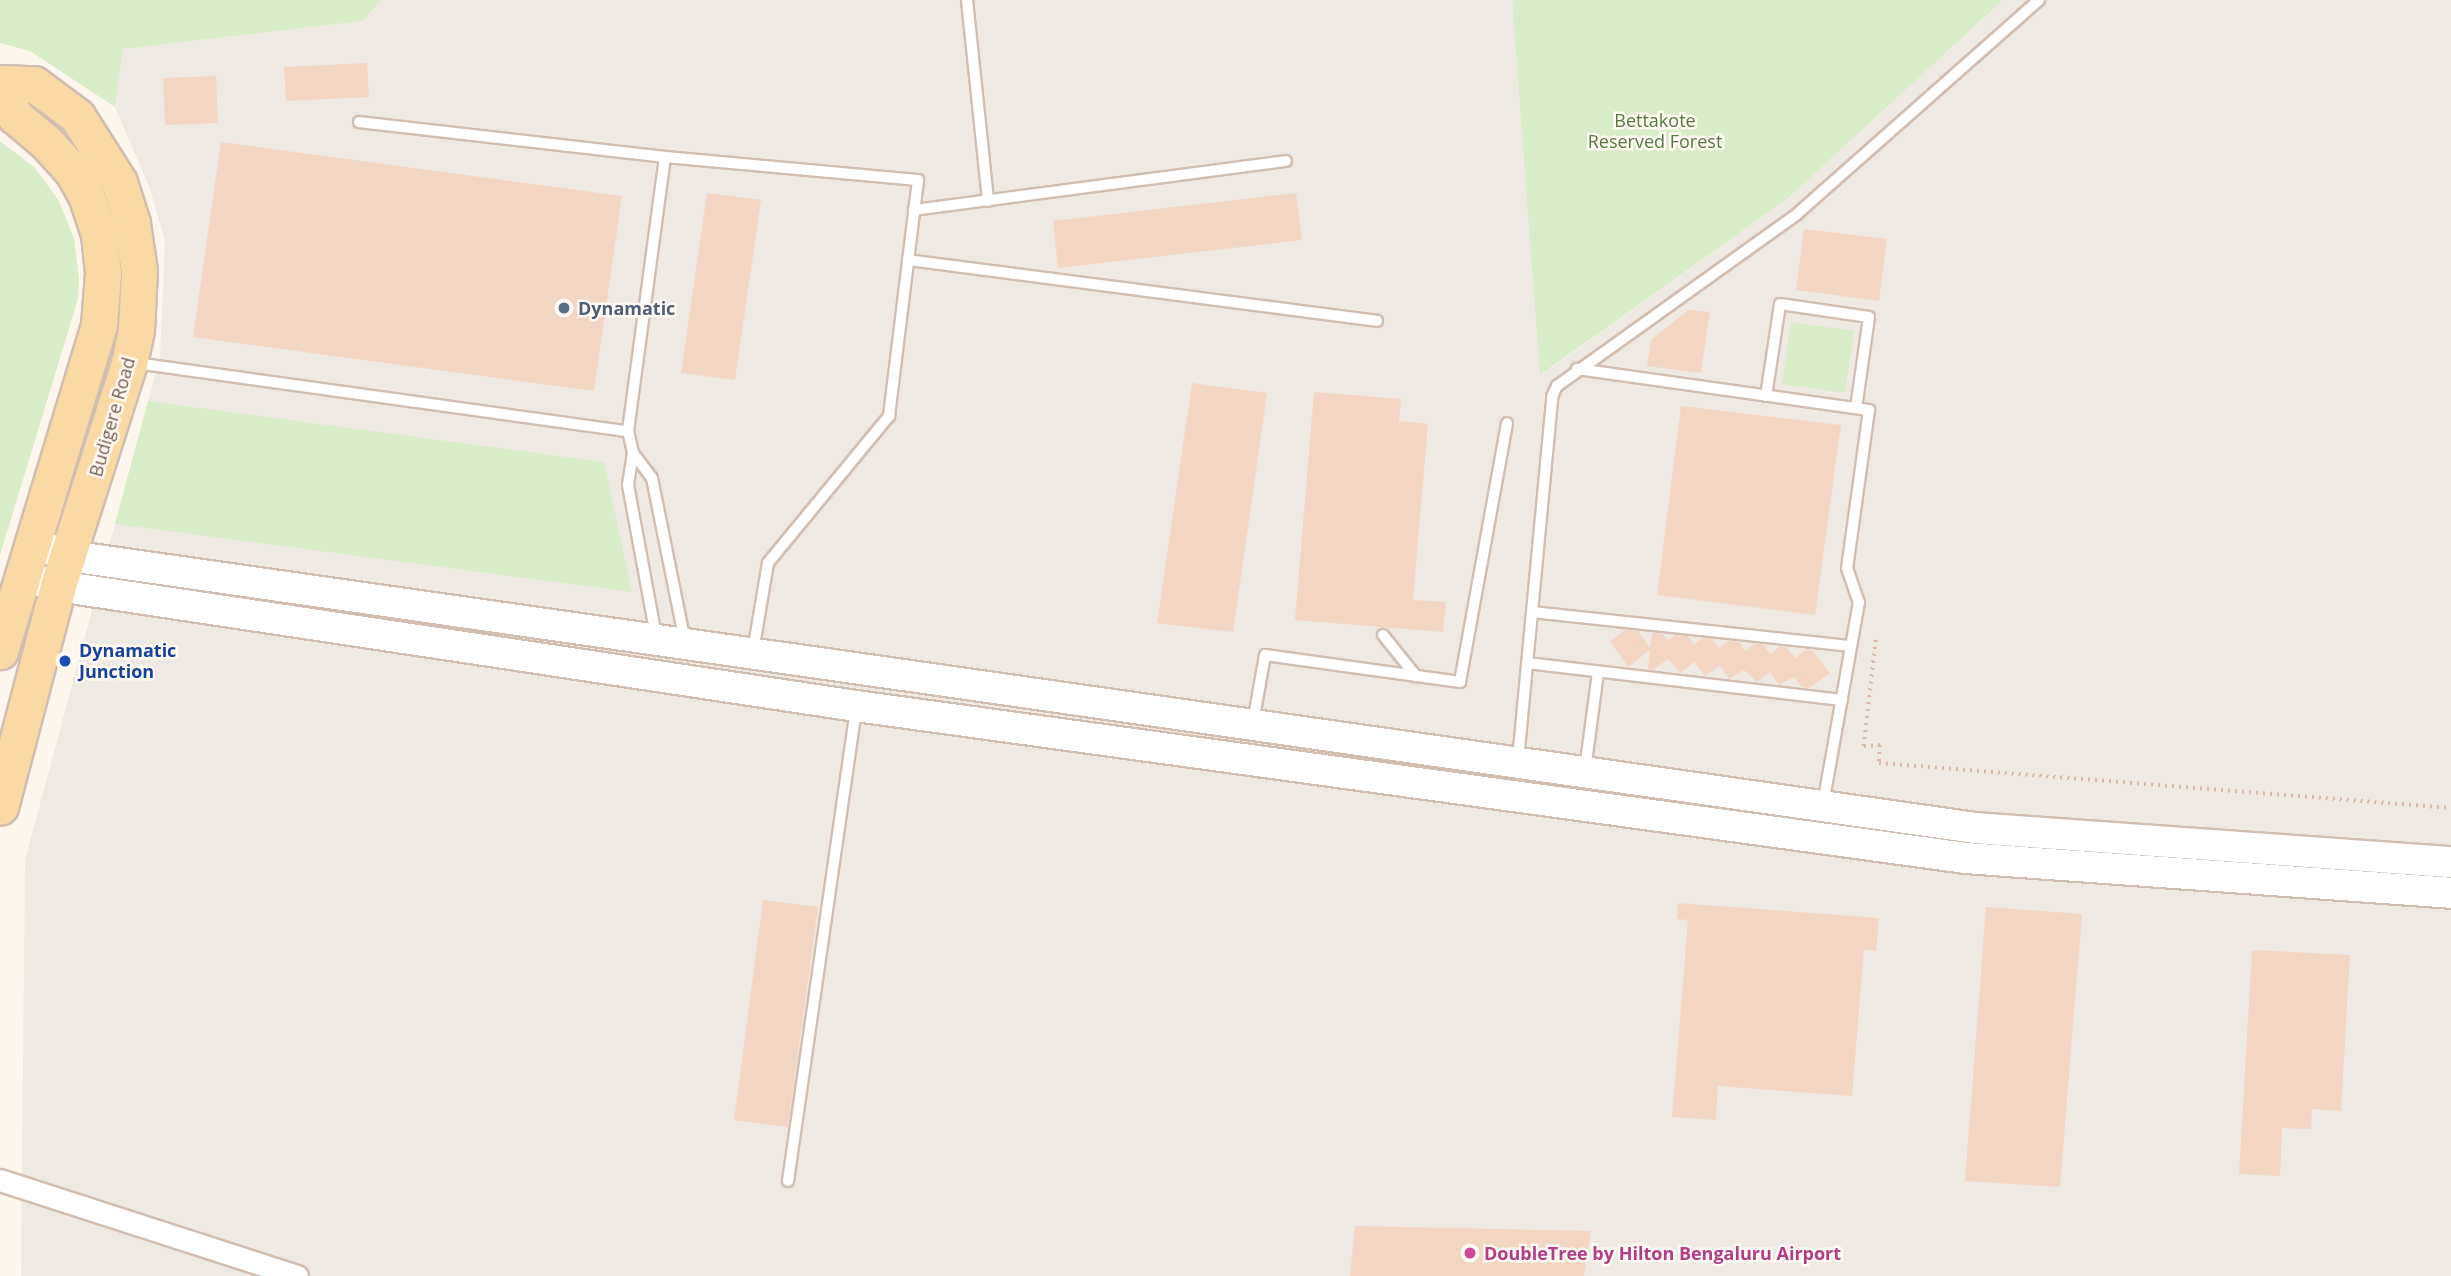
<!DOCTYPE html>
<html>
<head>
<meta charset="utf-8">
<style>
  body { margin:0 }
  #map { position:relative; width:2451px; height:1276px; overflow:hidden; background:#fdf6ec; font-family:"Open Sans",sans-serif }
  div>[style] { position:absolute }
  .industrial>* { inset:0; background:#efe9e4 }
  .green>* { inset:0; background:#d8ecc9 }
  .building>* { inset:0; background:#f3d5c3 }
  .path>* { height:3.5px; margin-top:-1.75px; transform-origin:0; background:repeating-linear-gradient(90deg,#d9b8a5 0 2px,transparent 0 7px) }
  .roads { filter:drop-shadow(2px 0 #d1beb0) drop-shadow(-2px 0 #d1beb0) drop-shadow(0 2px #d1beb0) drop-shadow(0 -2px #d1beb0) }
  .lane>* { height:10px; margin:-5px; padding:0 5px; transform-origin:5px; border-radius:5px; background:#fff }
  .street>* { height:21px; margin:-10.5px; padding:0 10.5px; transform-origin:10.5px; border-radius:10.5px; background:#fff }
  .secondary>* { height:30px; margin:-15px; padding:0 15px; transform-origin:15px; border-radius:15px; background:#fff }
  .primary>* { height:35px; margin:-17.5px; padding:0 17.5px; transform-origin:17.5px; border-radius:17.5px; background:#fbd9a5 }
  .dots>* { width:19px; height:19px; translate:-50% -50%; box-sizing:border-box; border:4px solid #fffaf3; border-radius:50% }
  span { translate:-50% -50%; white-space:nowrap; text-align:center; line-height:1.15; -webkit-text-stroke:5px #fffaf3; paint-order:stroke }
  .park-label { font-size:18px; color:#537a41 }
  .service-label { font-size:18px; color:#4e5e75; font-weight:700 }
  .left { translate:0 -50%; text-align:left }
  .street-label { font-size:18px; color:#7a5c4d }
  .transit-label { font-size:18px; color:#164399; font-weight:700 }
  .hotel-label { font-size:18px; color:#b23c85; font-weight:700 }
</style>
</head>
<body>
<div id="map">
  <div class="industrial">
    <div style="clip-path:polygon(381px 0,1512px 0,1541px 375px,1787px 199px,2003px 0,2451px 0,2451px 1276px,21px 1276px,25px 860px,160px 357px,165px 241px,150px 189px,115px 107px,122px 49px,363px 21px)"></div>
  </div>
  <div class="green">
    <div style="clip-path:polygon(0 0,381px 0,363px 21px,123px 49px,115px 107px,30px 51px,0 43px)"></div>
    <div style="clip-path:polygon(1512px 0,2003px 0,1787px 199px,1540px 375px)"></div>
    <div style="clip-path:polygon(0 141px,35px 168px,59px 201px,74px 239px,79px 279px,78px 299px,0 555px)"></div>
    <div style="clip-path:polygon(1791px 322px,1854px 331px,1845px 393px,1782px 384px)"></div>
    <div style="clip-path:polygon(148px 401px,604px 462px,632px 592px,115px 524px)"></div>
  </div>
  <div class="building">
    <div style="clip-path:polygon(367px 63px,369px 97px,286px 101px,284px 67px)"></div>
    <div style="clip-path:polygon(216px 76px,218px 123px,165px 125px,163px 78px)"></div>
    <div style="clip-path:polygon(221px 142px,622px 196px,594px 391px,193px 337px)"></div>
    <div style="clip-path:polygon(707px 193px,761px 200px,735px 380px,681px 373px)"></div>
    <div style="clip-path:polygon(1296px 193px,1302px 240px,1058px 268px,1053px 221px)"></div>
    <div style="clip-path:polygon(1804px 229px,1887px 239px,1879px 301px,1796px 290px)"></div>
    <div style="clip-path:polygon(1688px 310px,1710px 312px,1701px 373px,1647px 366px,1651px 340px)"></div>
    <div style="clip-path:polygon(1192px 383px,1267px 393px,1233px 632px,1157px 623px)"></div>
    <div style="clip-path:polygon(1314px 392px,1401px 399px,1399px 421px,1428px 424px,1413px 600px,1446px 602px,1443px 632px,1295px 620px)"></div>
    <div style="clip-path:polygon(1681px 406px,1841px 425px,1815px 615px,1657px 595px)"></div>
    <div style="clip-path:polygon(1625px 630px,1638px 631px,1650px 648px,1652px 633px,1663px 634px,1668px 641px,1676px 635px,1688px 636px,1694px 645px,1703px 638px,1712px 639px,1719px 648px,1729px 641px,1739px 642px,1745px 651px,1755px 644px,1763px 644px,1770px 654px,1781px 646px,1786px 647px,1795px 658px,1807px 649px,1812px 650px,1830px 673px,1809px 688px,1802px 687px,1794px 677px,1779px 685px,1770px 672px,1757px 682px,1744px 670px,1729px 679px,1720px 666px,1705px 676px,1694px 662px,1680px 673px,1668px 659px,1653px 670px,1648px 669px,1650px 650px,1628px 667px,1610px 641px)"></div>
    <div style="clip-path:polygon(763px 900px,818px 907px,788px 1127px,734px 1120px)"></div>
    <div style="clip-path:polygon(1678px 903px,1879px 918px,1876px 951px,1864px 950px,1852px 1096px,1718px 1086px,1716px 1120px,1672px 1117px,1688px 920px,1677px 919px)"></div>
    <div style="clip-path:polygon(1986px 907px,2082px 914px,2060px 1187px,1965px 1181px)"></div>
    <div style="clip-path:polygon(2252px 950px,2350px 955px,2341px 1111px,2312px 1109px,2311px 1129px,2282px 1128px,2280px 1176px,2239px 1174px)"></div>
    <div style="clip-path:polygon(1355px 1226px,1591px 1231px,1584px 1276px,1350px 1276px)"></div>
  </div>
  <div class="path">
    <div style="left:1876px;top:640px;width:107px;rotate:96.5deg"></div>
    <div style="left:1864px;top:746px;width:16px;rotate:-4deg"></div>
    <div style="left:1880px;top:745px;width:18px;rotate:93deg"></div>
    <div style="left:1879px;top:763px;width:574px;rotate:4.5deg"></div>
  </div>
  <div class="roads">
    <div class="lane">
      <div style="left:967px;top:0;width:202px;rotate:84deg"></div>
      <div style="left:359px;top:122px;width:308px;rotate:6.5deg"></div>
      <div style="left:665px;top:157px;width:276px;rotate:97.7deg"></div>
      <div style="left:628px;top:431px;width:23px;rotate:77deg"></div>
      <div style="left:633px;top:453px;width:31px;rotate:53deg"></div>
      <div style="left:652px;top:478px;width:167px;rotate:78.6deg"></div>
      <div style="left:665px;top:157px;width:254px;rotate:5.2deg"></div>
      <div style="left:918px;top:180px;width:238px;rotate:97deg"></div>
      <div style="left:889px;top:416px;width:190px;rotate:129.5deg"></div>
      <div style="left:768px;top:563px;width:90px;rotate:99.6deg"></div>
      <div style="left:914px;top:210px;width:375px;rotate:-7.5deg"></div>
      <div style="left:908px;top:260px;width:473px;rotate:7.4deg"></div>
      <div style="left:135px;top:363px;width:498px;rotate:7.9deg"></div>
      <div style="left:1577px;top:369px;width:295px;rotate:8deg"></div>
      <div style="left:1869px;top:410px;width:160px;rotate:97.9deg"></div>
      <div style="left:1847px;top:568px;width:36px;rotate:71deg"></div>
      <div style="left:1859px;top:602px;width:205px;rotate:100.1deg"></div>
      <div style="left:1766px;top:396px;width:93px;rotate:-81.3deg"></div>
      <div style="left:1780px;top:304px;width:90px;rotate:8.3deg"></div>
      <div style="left:1869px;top:317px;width:92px;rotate:98.1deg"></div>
      <div style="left:633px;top:453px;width:32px;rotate:99deg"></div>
      <div style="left:628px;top:485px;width:154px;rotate:79.5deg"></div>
      <div style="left:1532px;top:612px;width:321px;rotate:6.1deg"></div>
      <div style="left:1383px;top:635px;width:53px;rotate:51.2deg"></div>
      <div style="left:1527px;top:663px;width:317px;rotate:6.7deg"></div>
      <div style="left:1253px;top:723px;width:69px;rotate:-80deg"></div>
      <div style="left:1265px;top:655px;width:197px;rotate:7.9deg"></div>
      <div style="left:1460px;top:682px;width:263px;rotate:-79.7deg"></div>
      <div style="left:1518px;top:760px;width:365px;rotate:-84.6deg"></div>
      <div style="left:1552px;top:397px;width:12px;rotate:-66deg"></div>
      <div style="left:1557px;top:386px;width:295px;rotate:-35.6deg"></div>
      <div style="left:1797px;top:214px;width:323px;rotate:-41.5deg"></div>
      <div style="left:1585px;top:770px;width:99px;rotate:-82.4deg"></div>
      <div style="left:788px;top:1181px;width:477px;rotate:-81.8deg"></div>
    </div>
    <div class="street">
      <div style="left:0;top:1180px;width:312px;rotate:17.9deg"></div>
    </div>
    <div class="secondary">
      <div style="left:33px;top:544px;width:38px;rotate:18deg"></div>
      <div style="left:69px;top:556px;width:1925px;rotate:8.12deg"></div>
      <div style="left:1975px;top:828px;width:477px;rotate:4.1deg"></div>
      <div style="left:22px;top:576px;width:37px;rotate:16deg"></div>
      <div style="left:58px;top:586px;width:807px;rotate:8.55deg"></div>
      <div style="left:856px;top:706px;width:1119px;rotate:7.8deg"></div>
      <div style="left:1965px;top:858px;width:487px;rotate:4.1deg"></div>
    </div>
    <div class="primary">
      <div style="left:0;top:83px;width:34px;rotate:2deg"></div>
      <div style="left:34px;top:84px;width:54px;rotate:36.7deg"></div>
      <div style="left:77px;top:116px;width:78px;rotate:57.5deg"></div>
      <div style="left:119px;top:182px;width:43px;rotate:72.4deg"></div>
      <div style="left:132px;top:223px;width:49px;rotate:81.7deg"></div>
      <div style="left:139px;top:271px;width:59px;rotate:92.9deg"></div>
      <div style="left:136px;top:330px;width:34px;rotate:102deg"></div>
      <div style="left:129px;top:363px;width:234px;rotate:107.7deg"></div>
      <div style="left:58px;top:586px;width:228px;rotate:104.7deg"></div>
      <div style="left:0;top:88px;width:32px;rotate:62deg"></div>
      <div style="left:15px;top:116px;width:42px;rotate:40.2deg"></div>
      <div style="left:47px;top:143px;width:39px;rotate:48deg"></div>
      <div style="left:73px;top:172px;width:26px;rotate:61deg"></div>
      <div style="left:86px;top:195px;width:41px;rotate:71.6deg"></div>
      <div style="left:99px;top:234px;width:39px;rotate:84deg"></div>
      <div style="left:103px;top:273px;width:52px;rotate:94.4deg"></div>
      <div style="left:99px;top:325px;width:341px;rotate:106.9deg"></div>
    </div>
  </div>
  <div class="dots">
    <div style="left:564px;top:308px;background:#5c6f8a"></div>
    <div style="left:65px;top:661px;background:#1a4fb4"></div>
    <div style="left:1470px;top:1253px;background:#d1479c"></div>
  </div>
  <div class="park-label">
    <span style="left:1655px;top:131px">Bettakote<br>Reserved Forest</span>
  </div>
  <div class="service-label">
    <span class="left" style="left:578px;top:308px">Dynamatic</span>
  </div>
  <div class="street-label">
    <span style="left:112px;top:417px;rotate:-74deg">Budigere Road</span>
  </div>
  <div class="transit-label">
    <span class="left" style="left:79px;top:661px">Dynamatic<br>Junction</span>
  </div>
  <div class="hotel-label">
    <span class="left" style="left:1484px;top:1253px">DoubleTree by Hilton Bengaluru Airport</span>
  </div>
</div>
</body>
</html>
